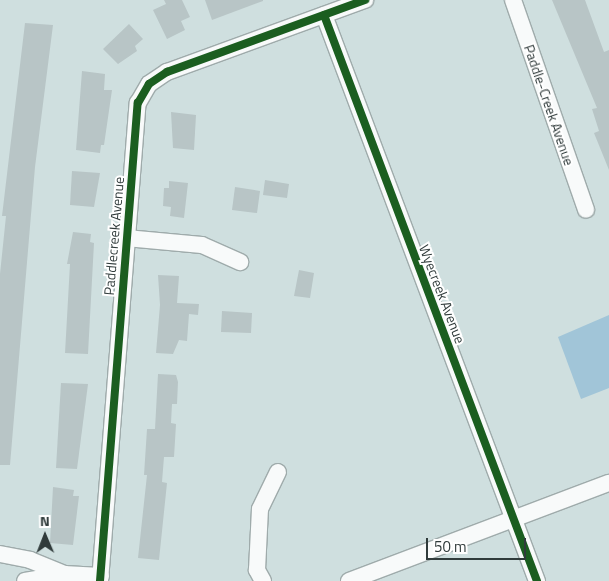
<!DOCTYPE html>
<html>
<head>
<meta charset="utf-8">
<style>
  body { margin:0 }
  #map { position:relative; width:609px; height:581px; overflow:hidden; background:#cfdfdf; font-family:"Titillium Web",sans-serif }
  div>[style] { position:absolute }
  .water>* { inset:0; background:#a1c5d8 }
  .building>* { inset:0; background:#b8c5c6 }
  .roads { filter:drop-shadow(1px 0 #9fabab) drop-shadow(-1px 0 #9fabab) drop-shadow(0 1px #9fabab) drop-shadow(0 -1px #9fabab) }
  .minor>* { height:16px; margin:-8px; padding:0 8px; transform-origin:8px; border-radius:8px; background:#f8fafa }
  .cycleway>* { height:8px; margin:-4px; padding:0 4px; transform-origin:4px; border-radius:4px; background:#1b5e20 }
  span { translate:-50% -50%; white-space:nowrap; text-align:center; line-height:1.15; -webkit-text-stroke:4px #fff; paint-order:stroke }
  .street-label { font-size:14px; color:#303b3b }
  .north { position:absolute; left:20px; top:511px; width:50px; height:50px; -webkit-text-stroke:4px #fff; paint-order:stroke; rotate:359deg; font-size:14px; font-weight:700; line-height:20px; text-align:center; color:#303b3b }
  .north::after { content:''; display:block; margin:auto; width:18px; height:22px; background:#303b3b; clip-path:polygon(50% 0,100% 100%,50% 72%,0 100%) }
  .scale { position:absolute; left:426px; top:538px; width:100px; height:22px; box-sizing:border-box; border:2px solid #303b3b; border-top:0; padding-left:6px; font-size:15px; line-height:18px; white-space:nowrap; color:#303b3b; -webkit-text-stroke:4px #fff; paint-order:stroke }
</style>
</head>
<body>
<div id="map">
  <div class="water">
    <div style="clip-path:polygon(609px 315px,609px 388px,581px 399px,558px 337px)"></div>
  </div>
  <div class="building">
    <div style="clip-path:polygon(164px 0,182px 0,190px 17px,181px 21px,185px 30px,167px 39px,153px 10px,166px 4px)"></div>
    <div style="clip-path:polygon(205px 0,263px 0,263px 1px,212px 20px)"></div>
    <div style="clip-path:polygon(552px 0,585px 0,604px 52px,609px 50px,609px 170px,594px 133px,599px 131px,592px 109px,597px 108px)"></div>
    <div style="clip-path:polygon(25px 23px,53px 25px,35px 167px,10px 465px,0 465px,0 274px,6px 216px,2px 216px)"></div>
    <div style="clip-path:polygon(129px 24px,143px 39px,135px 46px,137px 51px,118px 64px,103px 49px)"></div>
    <div style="clip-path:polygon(82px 71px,105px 74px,104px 90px,112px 90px,104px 145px,101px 145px,100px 153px,76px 150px)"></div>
    <div style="clip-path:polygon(171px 112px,196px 115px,194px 150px,173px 148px)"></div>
    <div style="clip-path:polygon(72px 171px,100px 173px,94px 207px,70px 205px)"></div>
    <div style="clip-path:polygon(265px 180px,289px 184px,287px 198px,263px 195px)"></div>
    <div style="clip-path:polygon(169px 181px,188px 183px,184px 218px,170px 216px,171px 207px,163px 206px,164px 188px,169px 188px)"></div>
    <div style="clip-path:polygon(235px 187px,260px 191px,257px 213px,232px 210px)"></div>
    <div style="clip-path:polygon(73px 232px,91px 234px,90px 242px,94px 243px,88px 354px,65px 353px,70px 264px,67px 264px)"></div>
    <div style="clip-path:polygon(299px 270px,314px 273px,310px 298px,294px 296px)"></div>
    <div style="clip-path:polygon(158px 275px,179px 276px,177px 303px,199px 304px,198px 315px,189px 314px,187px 341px,179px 340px,173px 354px,156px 353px,160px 305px)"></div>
    <div style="clip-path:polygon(222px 311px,252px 313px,251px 333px,221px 332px)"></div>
    <div style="clip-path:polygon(158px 374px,176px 375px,178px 382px,177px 404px,172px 404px,171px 423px,176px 424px,174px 457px,164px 457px,162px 482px,167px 483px,159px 560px,138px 558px,147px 475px,144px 475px,147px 429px,155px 429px)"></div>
    <div style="clip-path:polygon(61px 383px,88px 384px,77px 469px,56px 468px)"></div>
    <div style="clip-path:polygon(53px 487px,74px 490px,73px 496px,79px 496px,73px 545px,50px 543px)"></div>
  </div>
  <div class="roads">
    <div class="minor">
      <div style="left:513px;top:0;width:222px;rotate:70.8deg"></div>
      <div style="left:324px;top:15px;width:605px;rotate:69.38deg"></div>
      <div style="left:126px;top:238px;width:76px;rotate:5.3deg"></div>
      <div style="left:202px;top:245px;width:42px;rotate:24.1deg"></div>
      <div style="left:0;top:554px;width:31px;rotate:11deg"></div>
      <div style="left:30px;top:560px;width:37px;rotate:22deg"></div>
      <div style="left:25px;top:581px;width:40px;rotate:-10deg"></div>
      <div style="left:64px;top:574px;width:37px;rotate:3deg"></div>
      <div style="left:100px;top:581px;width:480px;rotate:-85.5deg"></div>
      <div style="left:138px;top:103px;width:22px;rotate:-60deg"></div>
      <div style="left:149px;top:84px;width:22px;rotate:-34deg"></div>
      <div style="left:167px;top:72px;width:211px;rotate:-20deg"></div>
      <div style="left:263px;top:581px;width:13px;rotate:-119deg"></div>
      <div style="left:257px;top:570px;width:61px;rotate:-87.2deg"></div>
      <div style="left:260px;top:509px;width:41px;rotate:-64.1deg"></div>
      <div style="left:349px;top:581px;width:278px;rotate:-20.7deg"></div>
    </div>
  </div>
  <div class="cycleway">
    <div style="left:324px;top:15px;width:605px;rotate:69.38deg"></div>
    <div style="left:100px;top:581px;width:480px;rotate:-85.5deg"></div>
    <div style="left:138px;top:103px;width:22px;rotate:-60deg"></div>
    <div style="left:149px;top:84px;width:22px;rotate:-34deg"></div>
    <div style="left:167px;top:72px;width:211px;rotate:-20deg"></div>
  </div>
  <div class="street-label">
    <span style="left:549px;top:105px;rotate:71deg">Paddle-Creek Avenue</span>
    <span style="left:114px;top:236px;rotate:-85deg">Paddlecreek Avenue</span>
    <span style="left:442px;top:294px;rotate:69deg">Wyecreek Avenue</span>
  </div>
  <div class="north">N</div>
  <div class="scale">50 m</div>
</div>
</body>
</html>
